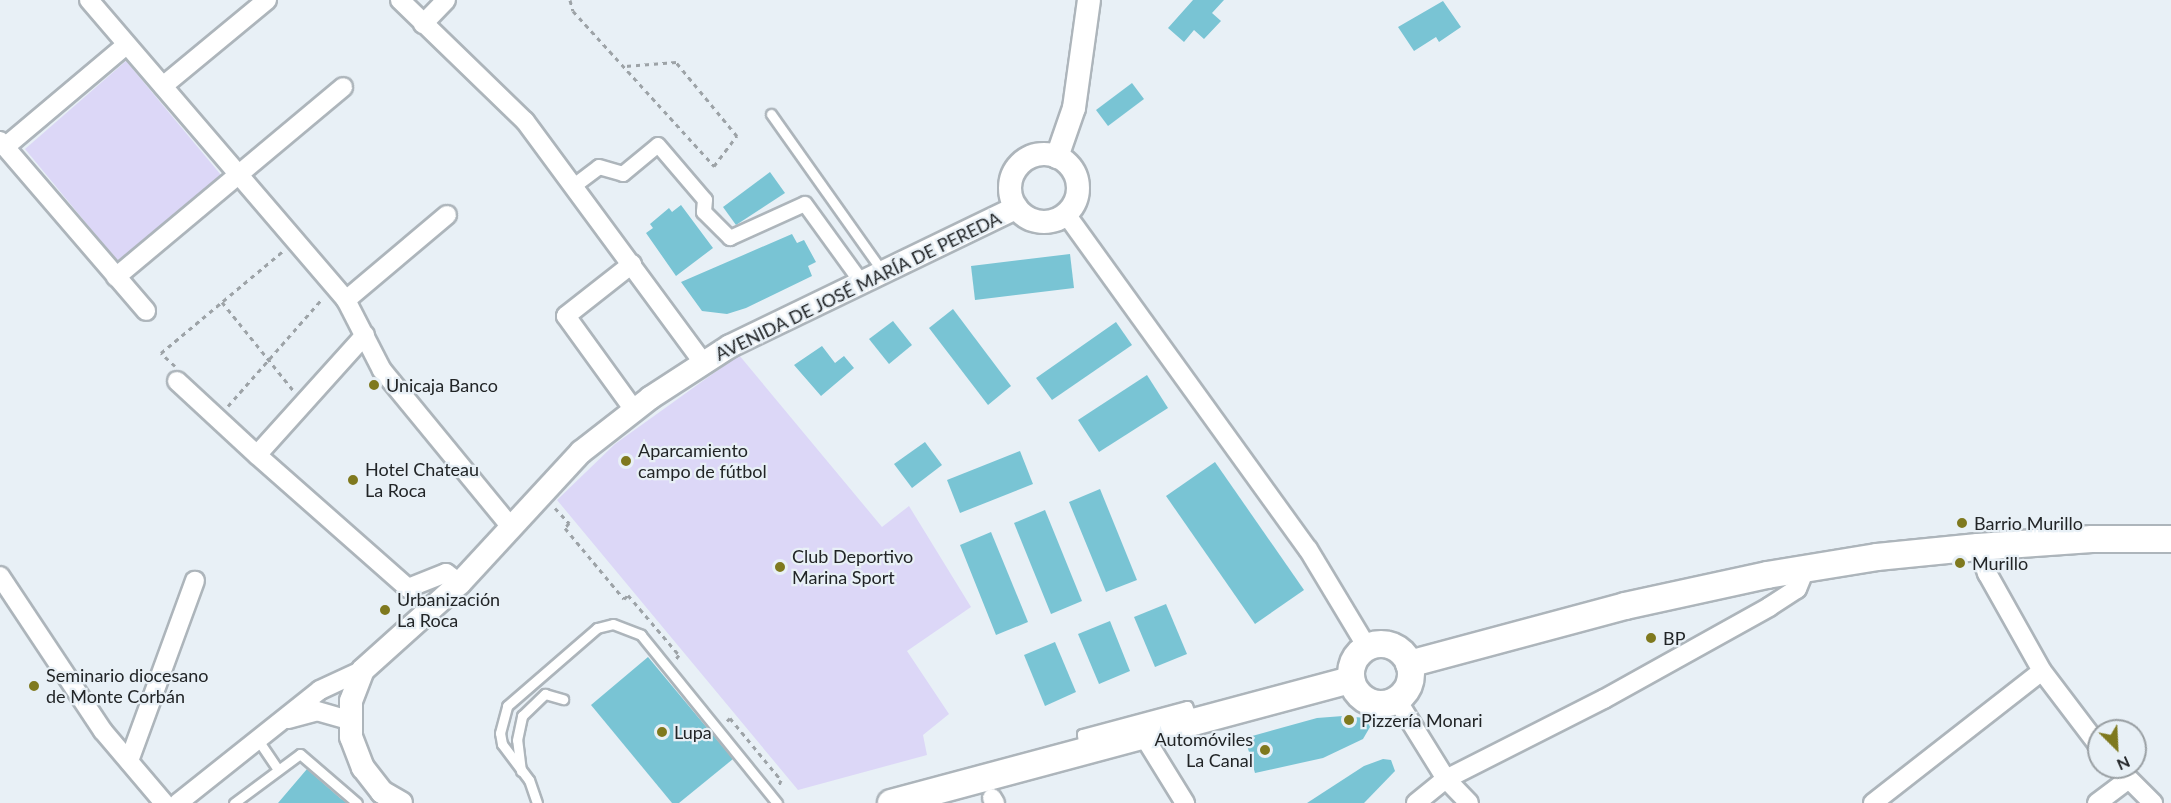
<!DOCTYPE html>
<html>
<head>
<meta charset="utf-8">
<style>
  body { margin:0 }
  #map { position:relative; width:2171px; height:803px; overflow:hidden; background:#e8f0f6; font-family:Lato,sans-serif }
  div>[style] { position:absolute }
  .green>* { inset:0; background:#dcd7f7 }
  .building>* { inset:0; background:#79c4d4 }
  .path>* { height:3px; margin-top:-1.5px; transform-origin:0; background:repeating-linear-gradient(90deg,#9da3a7 0 4.5px,transparent 0 9px) }
  .roads { filter:drop-shadow(2px 0 #adb5bb) drop-shadow(-2px 0 #adb5bb) drop-shadow(0 2px #adb5bb) drop-shadow(0 -2px #adb5bb) }
  .service>* { height:9px; margin:-4.5px; padding:0 4.5px; transform-origin:4.5px; border-radius:4.5px; background:#fff }
  .pedestrian>* { height:14px; margin:-7px; padding:0 7px; transform-origin:7px; border-radius:7px; background:#fff }
  .minor>* { height:18px; margin:-9px; padding:0 9px; transform-origin:9px; border-radius:9px; background:#fff }
  .tertiary>* { height:22px; margin:-11px; padding:0 11px; transform-origin:11px; border-radius:11px; background:#fff }
  .tertiary>.ring { margin:-11px; padding:0; box-sizing:content-box; background:none; border:22px solid #fff; border-radius:50% }
  .secondary>* { height:26px; margin:-13px; padding:0 13px; transform-origin:13px; border-radius:13px; background:#fff }
  .secondary>.ring { margin:-13px; padding:0; box-sizing:content-box; background:none; border:26px solid #fff; border-radius:50% }
  .dots>* { width:16px; height:16px; translate:-50% -50%; box-sizing:border-box; border:3px solid #e8f0f6; border-radius:50% }
  span { translate:-50% -50%; white-space:nowrap; text-align:center; line-height:1.15; -webkit-text-stroke:4.5px #e8f0f6; paint-order:stroke }
  .street-label { font-size:18px; color:#222527 }
  .poi-label { font-size:18px; color:#222527 }
  .left { translate:0 -50%; text-align:left }
  .right { translate:-100% -50%; text-align:right }
  .north { position:absolute; left:2087px; top:719px; width:60px; height:60px; box-sizing:border-box; background:#e8f0f6; border:2px solid #999fa3; border-radius:50%; rotate:156deg; font-size:16px; font-weight:700; line-height:24px; text-align:center; color:#222527 }
  .north::after { content:''; display:block; margin:auto; width:21px; height:27px; background:#7f791e; clip-path:polygon(50% 0,100% 100%,50% 72%,0 100%) }
</style>
</head>
<body>
<div id="map">
  <div class="green">
    <div style="clip-path:polygon(126px 61px,221px 175px,119px 263px,25px 149px)"></div>
    <div style="clip-path:polygon(739px 355px,882px 527px,909px 506px,971px 607px,907px 651px,949px 714px,923px 735px,927px 755px,798px 790px,557px 500px,615px 444px)"></div>
  </div>
  <div class="building">
    <div style="clip-path:polygon(1193px 0,1224px 0,1212px 13px,1221px 21px,1204px 39px,1194px 30px,1184px 42px,1168px 28px)"></div>
    <div style="clip-path:polygon(1443px 1px,1461px 27px,1439px 42px,1436px 37px,1414px 51px,1398px 27px)"></div>
    <div style="clip-path:polygon(1132px 83px,1144px 99px,1108px 126px,1096px 110px)"></div>
    <div style="clip-path:polygon(770px 172px,785px 193px,736px 225px,723px 207px)"></div>
    <div style="clip-path:polygon(681px 205px,713px 248px,676px 276px,646px 233px,653px 228px,650px 224px,669px 208px,672px 212px)"></div>
    <div style="clip-path:polygon(792px 234px,797px 243px,804px 240px,816px 262px,808px 266px,812px 276px,746px 308px,727px 314px,702px 311px,681px 282px)"></div>
    <div style="clip-path:polygon(1070px 254px,1074px 288px,975px 300px,971px 266px)"></div>
    <div style="clip-path:polygon(953px 309px,1011px 386px,988px 405px,929px 328px)"></div>
    <div style="clip-path:polygon(893px 321px,912px 345px,889px 364px,869px 339px)"></div>
    <div style="clip-path:polygon(1116px 322px,1132px 345px,1052px 400px,1036px 378px)"></div>
    <div style="clip-path:polygon(822px 346px,835px 363px,844px 356px,854px 368px,821px 396px,794px 365px)"></div>
    <div style="clip-path:polygon(1147px 375px,1168px 408px,1099px 452px,1078px 420px)"></div>
    <div style="clip-path:polygon(925px 442px,942px 465px,912px 488px,894px 464px)"></div>
    <div style="clip-path:polygon(1020px 451px,1033px 484px,960px 513px,947px 480px)"></div>
    <div style="clip-path:polygon(1215px 462px,1304px 590px,1255px 624px,1166px 496px)"></div>
    <div style="clip-path:polygon(1100px 489px,1137px 580px,1106px 592px,1069px 502px)"></div>
    <div style="clip-path:polygon(1045px 510px,1082px 601px,1051px 614px,1014px 523px)"></div>
    <div style="clip-path:polygon(991px 532px,1028px 622px,996px 635px,960px 545px)"></div>
    <div style="clip-path:polygon(1166px 604px,1187px 654px,1155px 667px,1134px 617px)"></div>
    <div style="clip-path:polygon(1110px 621px,1130px 671px,1099px 684px,1078px 634px)"></div>
    <div style="clip-path:polygon(1055px 642px,1076px 692px,1045px 706px,1024px 655px)"></div>
    <div style="clip-path:polygon(648px 657px,733px 759px,679px 803px,672px 803px,591px 705px)"></div>
    <div style="clip-path:polygon(1343px 716px,1366px 718px,1370px 727px,1363px 739px,1323px 758px,1255px 773px,1245px 738px,1317px 718px)"></div>
    <div style="clip-path:polygon(1383px 759px,1391px 760px,1395px 771px,1364px 803px,1307px 803px,1364px 766px)"></div>
    <div style="clip-path:polygon(307px 769px,340px 798px,347px 803px,278px 803px)"></div>
  </div>
  <div class="path">
    <div style="left:570px;top:0;width:11px;rotate:75deg"></div>
    <div style="left:573px;top:11px;width:210px;rotate:47.7deg"></div>
    <div style="left:714px;top:166px;width:38px;rotate:-53deg"></div>
    <div style="left:737px;top:136px;width:96px;rotate:-129.5deg"></div>
    <div style="left:676px;top:62px;width:51px;rotate:175.5deg"></div>
    <div style="left:222px;top:302px;width:113px;rotate:51.1deg"></div>
    <div style="left:175px;top:366px;width:19px;rotate:-137deg"></div>
    <div style="left:161px;top:353px;width:160px;rotate:-39.9deg"></div>
    <div style="left:228px;top:406px;width:142px;rotate:-48.7deg"></div>
    <div style="left:555px;top:508px;width:21px;rotate:47deg"></div>
    <div style="left:569px;top:523px;width:6px;rotate:129deg"></div>
    <div style="left:565px;top:528px;width:92px;rotate:50.3deg"></div>
    <div style="left:624px;top:599px;width:6px;rotate:-45deg"></div>
    <div style="left:628px;top:595px;width:79px;rotate:49.6deg"></div>
    <div style="left:679px;top:655px;width:6px;rotate:129deg"></div>
    <div style="left:727px;top:721px;width:4px;rotate:-45deg"></div>
    <div style="left:730px;top:718px;width:80px;rotate:50.6deg"></div>
    <div style="left:781px;top:780px;width:5px;rotate:112deg"></div>
  </div>
  <div class="roads">
    <div class="service">
      <div style="left:771px;top:114px;width:194px;rotate:54.7deg"></div>
      <div style="left:258px;top:740px;width:36px;rotate:56deg"></div>
      <div style="left:1084px;top:751px;width:17px;rotate:-97deg"></div>
      <div style="left:1082px;top:734px;width:109px;rotate:-14.9deg"></div>
      <div style="left:1187px;top:706px;width:14px;rotate:65deg"></div>
      <div style="left:521px;top:771px;width:31px;rotate:-97deg"></div>
      <div style="left:517px;top:740px;width:25px;rotate:-78deg"></div>
      <div style="left:522px;top:716px;width:32px;rotate:-44deg"></div>
      <div style="left:545px;top:694px;width:19px;rotate:16deg"></div>
      <div style="left:234px;top:803px;width:82px;rotate:-36.6deg"></div>
      <div style="left:300px;top:754px;width:75px;rotate:40.7deg"></div>
      <div style="left:537px;top:803px;width:24px;rotate:-109deg"></div>
      <div style="left:529px;top:780px;width:45px;rotate:-126.9deg"></div>
      <div style="left:502px;top:744px;width:11px;rotate:-100deg"></div>
      <div style="left:500px;top:733px;width:28px;rotate:-75deg"></div>
      <div style="left:507px;top:706px;width:119px;rotate:-40.9deg"></div>
      <div style="left:597px;top:628px;width:16px;rotate:-14deg"></div>
      <div style="left:613px;top:624px;width:30px;rotate:21deg"></div>
      <div style="left:641px;top:635px;width:216px;rotate:51deg"></div>
    </div>
    <div class="pedestrian">
      <div style="left:574px;top:186px;width:31px;rotate:-37deg"></div>
      <div style="left:599px;top:167px;width:25px;rotate:16deg"></div>
      <div style="left:623px;top:174px;width:45px;rotate:-39.6deg"></div>
      <div style="left:658px;top:145px;width:72px;rotate:49.5deg"></div>
      <div style="left:705px;top:200px;width:12px;rotate:95deg"></div>
      <div style="left:704px;top:212px;width:37px;rotate:45deg"></div>
      <div style="left:730px;top:238px;width:82px;rotate:-24.4deg"></div>
      <div style="left:805px;top:204px;width:99px;rotate:54.1deg"></div>
    </div>
    <div class="minor">
      <div style="left:89px;top:0;width:395px;rotate:49.4deg"></div>
      <div style="left:346px;top:300px;width:79px;rotate:62.8deg"></div>
      <div style="left:382px;top:370px;width:205px;rotate:50.6deg"></div>
      <div style="left:400px;top:0;width:174px;rotate:44.1deg"></div>
      <div style="left:525px;top:121px;width:300px;rotate:53.6deg"></div>
      <div style="left:423px;top:24px;width:33px;rotate:-46deg"></div>
      <div style="left:163px;top:86px;width:135px;rotate:-39.6deg"></div>
      <div style="left:0;top:141px;width:224px;rotate:49.3deg"></div>
      <div style="left:5px;top:147px;width:157px;rotate:-40.1deg"></div>
      <div style="left:1066px;top:214px;width:413px;rotate:54.2deg"></div>
      <div style="left:1308px;top:549px;width:114px;rotate:59deg"></div>
      <div style="left:632px;top:264px;width:84px;rotate:141.8deg"></div>
      <div style="left:566px;top:316px;width:116px;rotate:54.1deg"></div>
      <div style="left:116px;top:277px;width:296px;rotate:-39.9deg"></div>
      <div style="left:346px;top:300px;width:132px;rotate:-40.1deg"></div>
      <div style="left:365px;top:335px;width:161px;rotate:132deg"></div>
      <div style="left:257px;top:455px;width:201px;rotate:41.4deg"></div>
      <div style="left:408px;top:588px;width:41px;rotate:-21.5deg"></div>
      <div style="left:446px;top:573px;width:17px;rotate:36deg"></div>
      <div style="left:177px;top:381px;width:109px;rotate:42.8deg"></div>
      <div style="left:1978px;top:547px;width:28px;rotate:71deg"></div>
      <div style="left:1987px;top:573px;width:112px;rotate:60.7deg"></div>
      <div style="left:2042px;top:671px;width:94px;rotate:52.8deg"></div>
      <div style="left:0;top:576px;width:186px;rotate:56.4deg"></div>
      <div style="left:103px;top:731px;width:94px;rotate:49.7deg"></div>
      <div style="left:1397px;top:700px;width:93px;rotate:58.2deg"></div>
      <div style="left:1446px;top:779px;width:33px;rotate:46deg"></div>
      <div style="left:288px;top:719px;width:30px;rotate:-15deg"></div>
      <div style="left:317px;top:711px;width:35px;rotate:16deg"></div>
      <div style="left:1143px;top:735px;width:80px;rotate:58.3deg"></div>
      <div style="left:129px;top:761px;width:192px;rotate:-69.9deg"></div>
      <div style="left:2117px;top:767px;width:51px;rotate:45deg"></div>
      <div style="left:992px;top:798px;width:6px;rotate:59deg"></div>
      <div style="left:178px;top:803px;width:181px;rotate:-38.5deg"></div>
      <div style="left:320px;top:690px;width:47px;rotate:-24.9deg"></div>
      <div style="left:1416px;top:803px;width:38px;rotate:-39deg"></div>
      <div style="left:1446px;top:779px;width:177px;rotate:-26.9deg"></div>
      <div style="left:1604px;top:699px;width:189px;rotate:-29.1deg"></div>
      <div style="left:1769px;top:607px;width:33px;rotate:-33deg"></div>
      <div style="left:1797px;top:589px;width:22px;rotate:-68deg"></div>
      <div style="left:1873px;top:803px;width:214px;rotate:-38deg"></div>
      <div style="left:2097px;top:803px;width:38px;rotate:-37deg"></div>
    </div>
    <div class="tertiary">
      <div class="ring" style="left:1010px;top:154px;width:46px;height:46px"></div>
      <div style="left:1057px;top:157px;width:52px;rotate:-70.9deg"></div>
      <div style="left:1074px;top:108px;width:109px;rotate:-82.1deg"></div>
      <div style="left:401px;top:803px;width:22px;rotate:-150deg"></div>
      <div style="left:382px;top:792px;width:31px;rotate:-128deg"></div>
      <div style="left:363px;top:768px;width:33px;rotate:-111deg"></div>
      <div style="left:351px;top:737px;width:36px;rotate:-90deg"></div>
      <div style="left:351px;top:701px;width:33px;rotate:-69deg"></div>
      <div style="left:363px;top:670px;width:130px;rotate:-41.9deg"></div>
      <div style="left:460px;top:583px;width:178px;rotate:-47.3deg"></div>
      <div style="left:581px;top:452px;width:88px;rotate:-38deg"></div>
      <div style="left:650px;top:398px;width:95px;rotate:-33deg"></div>
      <div style="left:730px;top:346px;width:318px;rotate:-25.8deg"></div>
    </div>
    <div class="secondary">
      <div class="ring" style="left:1351px;top:644px;width:34px;height:34px"></div>
      <div style="left:1409px;top:664px;width:224px;rotate:-15deg"></div>
      <div style="left:1625px;top:606px;width:145px;rotate:-12.3deg"></div>
      <div style="left:1767px;top:575px;width:111px;rotate:-9.3deg"></div>
      <div style="left:1877px;top:557px;width:101px;rotate:-5.7deg"></div>
      <div style="left:1978px;top:547px;width:114px;rotate:-4deg"></div>
      <div style="left:2092px;top:539px;width:79px"></div>
      <div style="left:891px;top:803px;width:476px;rotate:-15deg"></div>
    </div>
  </div>
  <div class="dots">
    <div style="left:374px;top:385px;background:#7f791e"></div>
    <div style="left:626px;top:461px;background:#7f791e"></div>
    <div style="left:353px;top:480px;background:#7f791e"></div>
    <div style="left:1962px;top:523px;background:#7f791e"></div>
    <div style="left:1960px;top:563px;background:#7f791e"></div>
    <div style="left:780px;top:567px;background:#7f791e"></div>
    <div style="left:385px;top:610px;background:#7f791e"></div>
    <div style="left:1651px;top:638px;background:#7f791e"></div>
    <div style="left:34px;top:686px;background:#7f791e"></div>
    <div style="left:1349px;top:720px;background:#7f791e"></div>
    <div style="left:662px;top:732px;background:#7f791e"></div>
    <div style="left:1265px;top:750px;background:#7f791e"></div>
  </div>
  <div class="street-label">
    <span style="left:858px;top:286px;rotate:-26deg">AVENIDA DE JOSÉ MARÍA DE PEREDA</span>
  </div>
  <div class="poi-label">
    <span class="left" style="left:386px;top:385px">Unicaja Banco</span>
    <span class="left" style="left:638px;top:461px">Aparcamiento<br>campo de fútbol</span>
    <span class="left" style="left:365px;top:480px">Hotel Chateau<br>La Roca</span>
    <span class="left" style="left:1974px;top:523px">Barrio Murillo</span>
    <span class="left" style="left:792px;top:567px">Club Deportivo<br>Marina Sport</span>
    <span class="left" style="left:1972px;top:563px">Murillo</span>
    <span class="left" style="left:397px;top:610px">Urbanización<br>La Roca</span>
    <span class="left" style="left:1663px;top:638px">BP</span>
    <span class="left" style="left:46px;top:686px">Seminario diocesano<br>de Monte Corbán</span>
    <span class="left" style="left:1361px;top:720px">Pizzería Monari</span>
    <span class="left" style="left:674px;top:732px">Lupa</span>
    <span class="right" style="left:1253px;top:750px">Automóviles<br>La Canal</span>
  </div>
  <div class="north">N</div>
</div>
</body>
</html>
